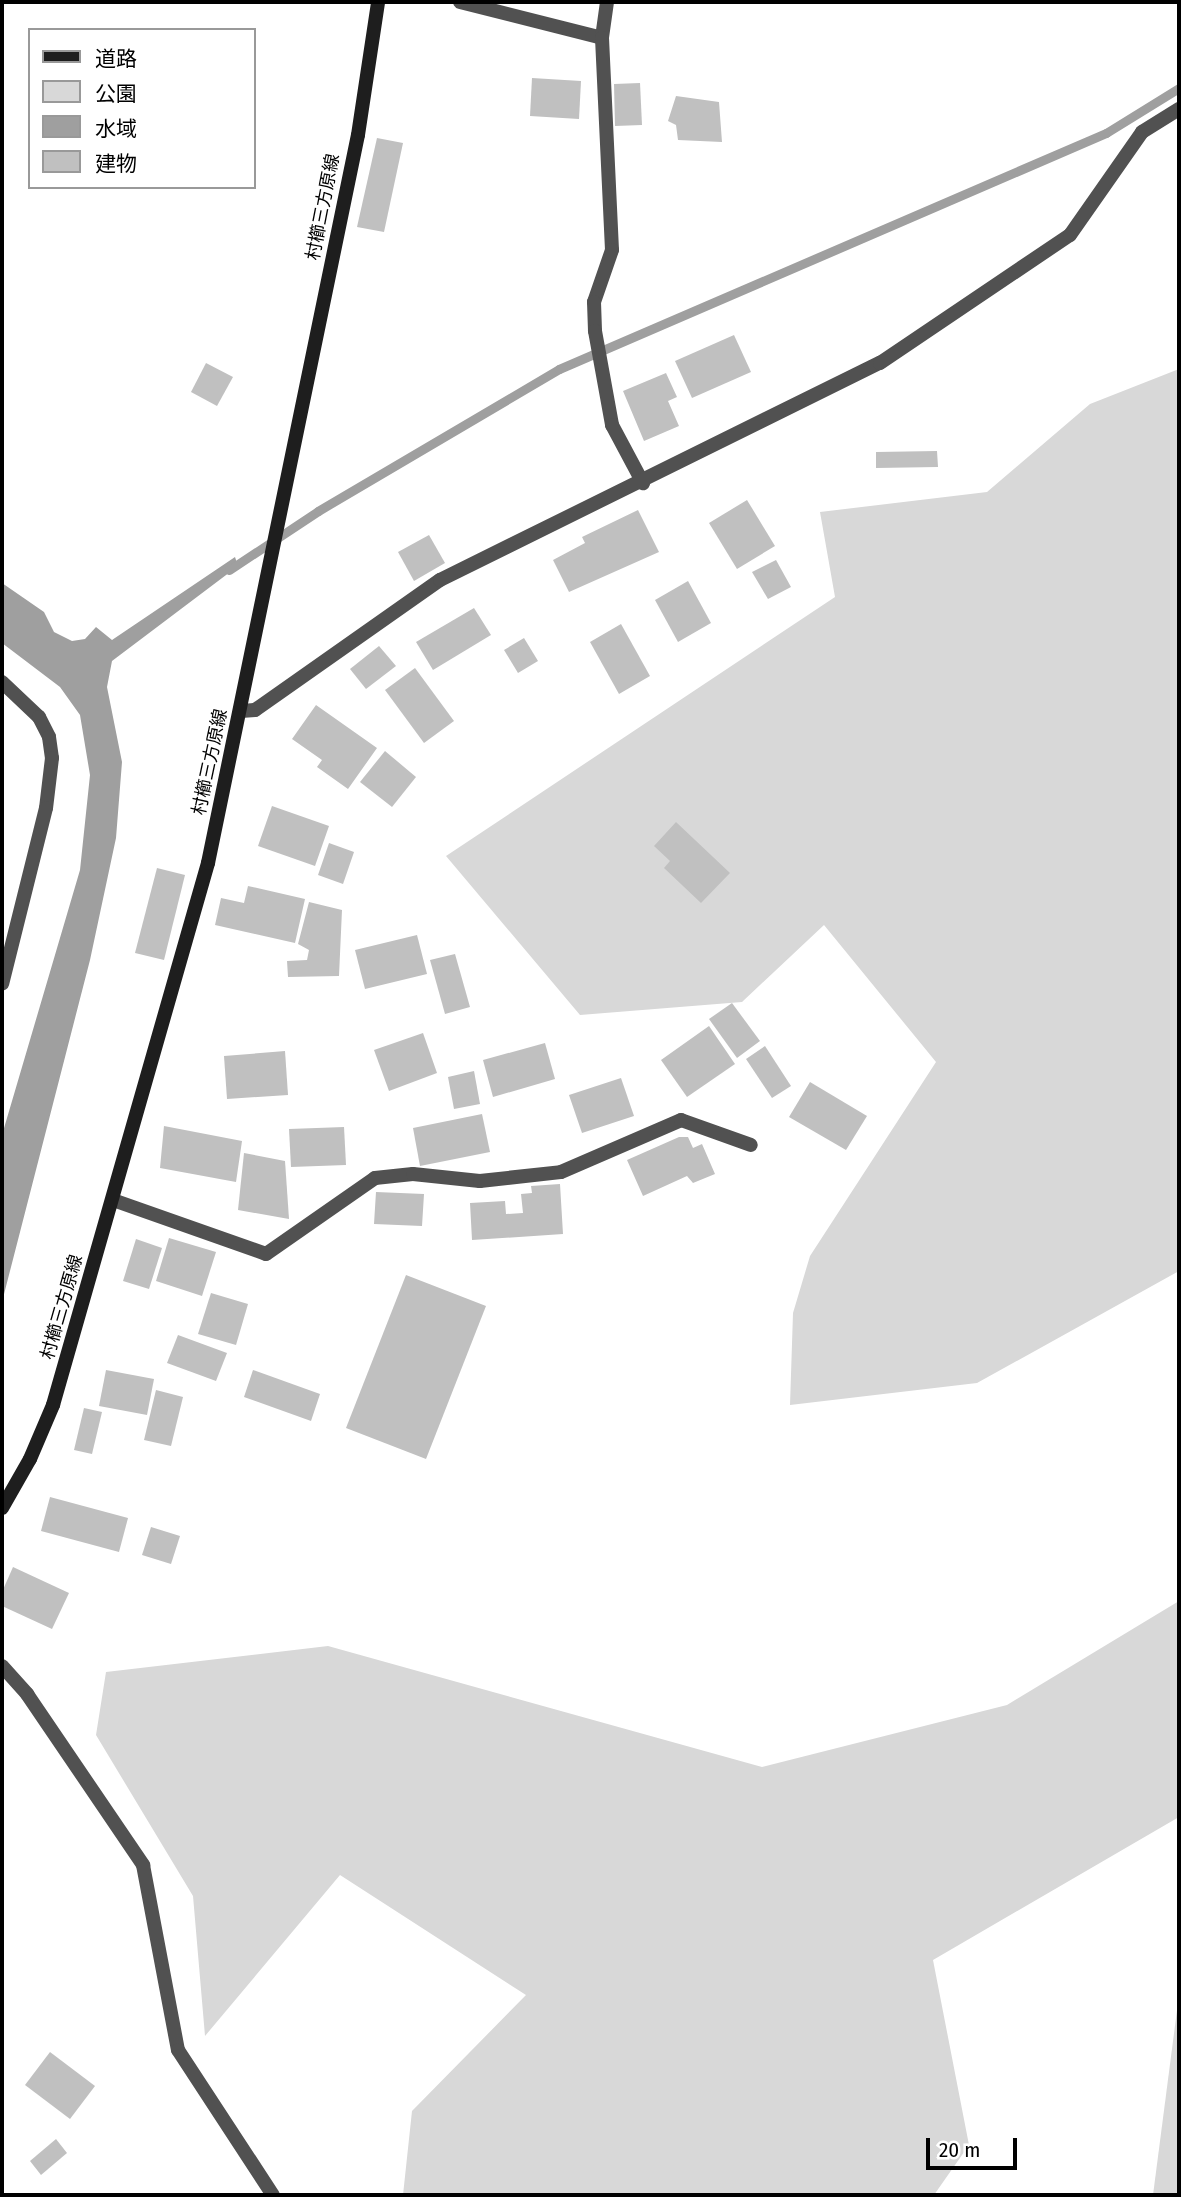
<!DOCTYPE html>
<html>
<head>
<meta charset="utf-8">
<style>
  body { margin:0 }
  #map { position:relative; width:1181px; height:2197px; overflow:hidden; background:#fff; font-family:"Fira Sans Condensed","Noto Sans JP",sans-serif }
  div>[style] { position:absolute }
  .green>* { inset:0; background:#d8d8d8 }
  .water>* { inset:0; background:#9f9f9f }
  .stream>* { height:9px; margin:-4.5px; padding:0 4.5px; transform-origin:4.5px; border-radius:4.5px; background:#9f9f9f }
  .building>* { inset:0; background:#c0c0c0 }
  .service>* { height:14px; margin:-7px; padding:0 7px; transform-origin:7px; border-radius:7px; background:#515151 }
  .minor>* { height:14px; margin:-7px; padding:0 7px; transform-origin:7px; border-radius:7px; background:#515151 }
  .secondary>* { height:14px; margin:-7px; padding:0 7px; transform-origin:7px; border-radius:7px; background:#1e1e1e }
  span { translate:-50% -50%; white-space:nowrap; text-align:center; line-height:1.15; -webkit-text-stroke:5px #fff; paint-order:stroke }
  .street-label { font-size:18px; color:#000 }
  .frame { position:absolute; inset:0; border:4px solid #000; pointer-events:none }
  .legend { position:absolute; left:28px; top:28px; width:228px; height:161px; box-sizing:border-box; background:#fff; border:2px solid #999; margin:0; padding:9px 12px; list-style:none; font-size:21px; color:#000 }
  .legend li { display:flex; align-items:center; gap:14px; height:35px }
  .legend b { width:35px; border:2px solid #999 }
  .scale { position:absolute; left:926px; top:2138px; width:91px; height:32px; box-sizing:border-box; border:4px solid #000; border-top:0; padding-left:9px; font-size:21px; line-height:24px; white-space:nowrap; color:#000; -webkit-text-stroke:5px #fff; paint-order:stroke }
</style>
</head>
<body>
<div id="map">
  <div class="green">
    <div style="clip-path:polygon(1179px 369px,1179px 1271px,977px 1383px,790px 1405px,793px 1313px,810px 1256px,936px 1062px,824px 925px,742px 1002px,580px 1015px,446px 856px,835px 597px,820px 512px,987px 492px,1090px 404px)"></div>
    <div style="clip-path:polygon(1179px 1601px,1179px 1817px,933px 1960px,969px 2145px,934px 2195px,403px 2195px,412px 2111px,526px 1995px,340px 1875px,205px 2036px,193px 1896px,96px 1735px,106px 1672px,328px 1646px,762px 1767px,1007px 1705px)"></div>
    <div style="clip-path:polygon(1179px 1995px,1179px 2195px,1153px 2195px)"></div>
  </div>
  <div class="water">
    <div style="clip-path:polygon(235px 557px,238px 566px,112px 661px,107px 687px,122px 762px,116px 838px,90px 960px,2px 1302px,2px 1135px,80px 870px,90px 775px,80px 715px,60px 687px,2px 643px,2px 583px,44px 612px,54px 632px,72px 641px,85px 639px,96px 627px,112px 640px)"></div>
  </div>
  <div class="stream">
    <div style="left:229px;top:570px;width:107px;rotate:-33.5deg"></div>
    <div style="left:318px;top:511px;width:280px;rotate:-30.5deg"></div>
    <div style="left:559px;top:369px;width:596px;rotate:-23.34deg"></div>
    <div style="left:1106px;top:133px;width:86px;rotate:-31.7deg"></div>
  </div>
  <div class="building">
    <div style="clip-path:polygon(532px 78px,581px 81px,579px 119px,530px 116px)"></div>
    <div style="clip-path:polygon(640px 83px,642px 125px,615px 126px,614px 84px)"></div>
    <div style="clip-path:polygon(676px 96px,719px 102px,722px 142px,678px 140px,676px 125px,668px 121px)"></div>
    <div style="clip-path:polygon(377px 138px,403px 143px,384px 232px,357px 227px)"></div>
    <div style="clip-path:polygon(734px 335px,751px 372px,692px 398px,675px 361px)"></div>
    <div style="clip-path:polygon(206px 363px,233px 377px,217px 406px,191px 392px)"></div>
    <div style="clip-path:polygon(666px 373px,677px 397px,668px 401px,679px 426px,644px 441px,623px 391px)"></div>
    <div style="clip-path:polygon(937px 451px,938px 467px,876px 468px,876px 452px)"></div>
    <div style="clip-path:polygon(747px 500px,775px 546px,737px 569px,709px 523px)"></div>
    <div style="clip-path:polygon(638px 510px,659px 552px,569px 592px,553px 560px,585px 543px,582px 537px)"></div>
    <div style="clip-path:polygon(429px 535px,445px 563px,414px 581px,398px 552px)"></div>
    <div style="clip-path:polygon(776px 560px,791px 587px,768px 599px,752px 572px)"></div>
    <div style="clip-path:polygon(688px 581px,711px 623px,678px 642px,655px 600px)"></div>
    <div style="clip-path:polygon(474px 608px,491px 635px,433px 670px,416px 642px)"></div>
    <div style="clip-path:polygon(621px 624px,650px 676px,619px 694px,590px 642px)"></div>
    <div style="clip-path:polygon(524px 638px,538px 661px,518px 673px,504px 650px)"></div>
    <div style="clip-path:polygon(379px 646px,396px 666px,366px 689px,350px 669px)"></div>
    <div style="clip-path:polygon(415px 668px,454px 721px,424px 743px,385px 690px)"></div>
    <div style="clip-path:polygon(316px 705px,377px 748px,348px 789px,317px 767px,322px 760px,292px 739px)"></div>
    <div style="clip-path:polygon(385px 751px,416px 777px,392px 807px,360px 782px)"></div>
    <div style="clip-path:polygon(272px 806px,329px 826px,315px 866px,258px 846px)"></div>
    <div style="clip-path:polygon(676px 822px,730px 873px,701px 903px,664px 868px,670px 861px,654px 846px)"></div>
    <div style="clip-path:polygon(329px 843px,354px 852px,343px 884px,318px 875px)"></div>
    <div style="clip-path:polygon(157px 868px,185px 875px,164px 960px,135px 953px)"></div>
    <div style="clip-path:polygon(248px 886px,305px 899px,295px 943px,215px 925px,221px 898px,244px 903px)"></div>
    <div style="clip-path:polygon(309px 902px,342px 910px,339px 976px,288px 977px,287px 961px,307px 960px,309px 950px,298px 944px)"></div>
    <div style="clip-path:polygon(417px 935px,427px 974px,365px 989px,355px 950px)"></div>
    <div style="clip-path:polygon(455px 954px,470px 1007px,445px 1014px,430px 960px)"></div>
    <div style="clip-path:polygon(732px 1003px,760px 1041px,737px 1058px,709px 1019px)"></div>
    <div style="clip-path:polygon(709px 1026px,735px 1064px,687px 1097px,661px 1060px)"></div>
    <div style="clip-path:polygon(423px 1033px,437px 1073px,389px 1091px,374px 1050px)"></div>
    <div style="clip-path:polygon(545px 1043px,555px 1079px,493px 1097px,483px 1060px)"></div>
    <div style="clip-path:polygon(765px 1046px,791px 1086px,772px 1098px,746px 1059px)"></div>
    <div style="clip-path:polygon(285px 1051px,288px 1095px,227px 1099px,224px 1056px)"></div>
    <div style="clip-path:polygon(474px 1071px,480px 1104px,454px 1109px,448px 1077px)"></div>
    <div style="clip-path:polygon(621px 1078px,634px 1116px,582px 1133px,569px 1095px)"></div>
    <div style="clip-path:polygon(810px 1082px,867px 1116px,846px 1150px,789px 1117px)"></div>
    <div style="clip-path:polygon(482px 1114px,490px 1152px,420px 1166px,413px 1128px)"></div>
    <div style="clip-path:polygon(164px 1126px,242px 1141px,236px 1182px,160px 1168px)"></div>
    <div style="clip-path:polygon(344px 1127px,346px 1165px,291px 1167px,289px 1129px)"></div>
    <div style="clip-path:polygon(679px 1137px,688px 1137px,693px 1148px,702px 1144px,715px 1174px,693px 1183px,687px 1176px,643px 1196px,627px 1160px)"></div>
    <div style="clip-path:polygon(244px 1153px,285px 1161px,289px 1219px,238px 1210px)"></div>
    <div style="clip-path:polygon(560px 1184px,563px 1234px,472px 1240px,470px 1203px,505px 1201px,506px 1214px,523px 1213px,521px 1194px,532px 1193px,531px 1186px)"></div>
    <div style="clip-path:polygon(376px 1192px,424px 1194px,422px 1226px,374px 1224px)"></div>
    <div style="clip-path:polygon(169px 1238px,216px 1252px,202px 1296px,156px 1281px)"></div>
    <div style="clip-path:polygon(136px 1239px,162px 1248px,149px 1289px,123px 1281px)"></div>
    <div style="clip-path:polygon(406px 1275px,486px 1306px,426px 1459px,346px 1428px)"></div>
    <div style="clip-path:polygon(211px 1293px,248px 1304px,236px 1345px,198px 1334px)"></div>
    <div style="clip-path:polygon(178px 1335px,227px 1353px,216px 1381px,167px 1363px)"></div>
    <div style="clip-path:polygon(106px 1370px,154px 1379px,147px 1415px,99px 1406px)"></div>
    <div style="clip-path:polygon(253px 1370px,320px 1394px,311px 1421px,244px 1397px)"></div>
    <div style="clip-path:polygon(156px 1390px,183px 1397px,171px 1446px,144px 1440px)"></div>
    <div style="clip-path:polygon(84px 1408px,102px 1412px,92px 1454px,74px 1450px)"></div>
    <div style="clip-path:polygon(50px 1497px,128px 1518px,119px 1552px,41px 1531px)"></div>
    <div style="clip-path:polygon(151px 1527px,180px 1536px,171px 1564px,142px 1555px)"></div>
    <div style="clip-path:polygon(13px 1567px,69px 1593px,52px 1629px,2px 1606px,2px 1592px)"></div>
    <div style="clip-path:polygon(50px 2052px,95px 2086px,70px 2119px,25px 2085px)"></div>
    <div style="clip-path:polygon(56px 2139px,67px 2153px,41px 2175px,30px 2161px)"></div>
  </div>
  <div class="service">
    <div style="left:113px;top:1200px;width:162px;rotate:19.4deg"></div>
    <div style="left:266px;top:1254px;width:133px;rotate:-34.9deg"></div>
    <div style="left:375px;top:1178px;width:38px;rotate:-6deg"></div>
    <div style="left:413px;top:1174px;width:67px;rotate:6deg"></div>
    <div style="left:480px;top:1181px;width:81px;rotate:-6.3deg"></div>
    <div style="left:561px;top:1172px;width:131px;rotate:-23.4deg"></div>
    <div style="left:681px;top:1120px;width:74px;rotate:19.7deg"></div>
  </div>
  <div class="minor">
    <div style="left:460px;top:2px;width:146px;rotate:14.2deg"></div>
    <div style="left:607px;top:2px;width:36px;rotate:98deg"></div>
    <div style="left:602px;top:38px;width:212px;rotate:87.3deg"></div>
    <div style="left:612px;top:250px;width:55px;rotate:109.1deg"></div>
    <div style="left:594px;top:302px;width:29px;rotate:88deg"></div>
    <div style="left:595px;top:331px;width:96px;rotate:79.7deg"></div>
    <div style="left:612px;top:425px;width:66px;rotate:61.9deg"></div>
    <div style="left:2px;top:682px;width:51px;rotate:43.4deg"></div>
    <div style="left:39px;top:717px;width:22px;rotate:63deg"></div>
    <div style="left:49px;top:737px;width:21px;rotate:82deg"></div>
    <div style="left:52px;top:758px;width:50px;rotate:96.8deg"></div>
    <div style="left:46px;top:808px;width:181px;rotate:104deg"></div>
    <div style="left:241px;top:711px;width:14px;rotate:-4deg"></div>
    <div style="left:255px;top:710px;width:226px;rotate:-35.1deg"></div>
    <div style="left:440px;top:580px;width:491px;rotate:-26.3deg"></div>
    <div style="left:880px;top:363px;width:229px;rotate:-34deg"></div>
    <div style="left:1070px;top:235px;width:126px;rotate:-55deg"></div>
    <div style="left:1142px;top:132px;width:44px;rotate:-31.9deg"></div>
    <div style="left:2px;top:1666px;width:38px;rotate:48deg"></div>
    <div style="left:27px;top:1694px;width:207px;rotate:55.8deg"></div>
    <div style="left:143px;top:1865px;width:188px;rotate:79.3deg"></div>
    <div style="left:178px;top:2050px;width:173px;rotate:56.8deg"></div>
  </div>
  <div class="secondary">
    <div style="left:2px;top:1508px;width:56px;rotate:-60.3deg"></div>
    <div style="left:30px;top:1459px;width:59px;rotate:-66.9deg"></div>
    <div style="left:53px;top:1405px;width:564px;rotate:-74.04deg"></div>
    <div style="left:208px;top:863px;width:743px;rotate:-78.36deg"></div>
    <div style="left:358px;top:135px;width:134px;rotate:-81.4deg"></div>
  </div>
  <div class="street-label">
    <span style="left:323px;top:207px;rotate:-79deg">村櫛三方原線</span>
    <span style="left:210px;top:762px;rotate:-78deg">村櫛三方原線</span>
    <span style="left:62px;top:1307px;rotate:-74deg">村櫛三方原線</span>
  </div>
  <div class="frame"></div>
  <ul class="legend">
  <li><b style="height:9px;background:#1e1e1e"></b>道路</li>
  <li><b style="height:19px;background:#d8d8d8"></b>公園</li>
  <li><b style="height:19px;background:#9f9f9f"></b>水域</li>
  <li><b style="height:19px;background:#c0c0c0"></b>建物</li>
  </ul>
  <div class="scale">20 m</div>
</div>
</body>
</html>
